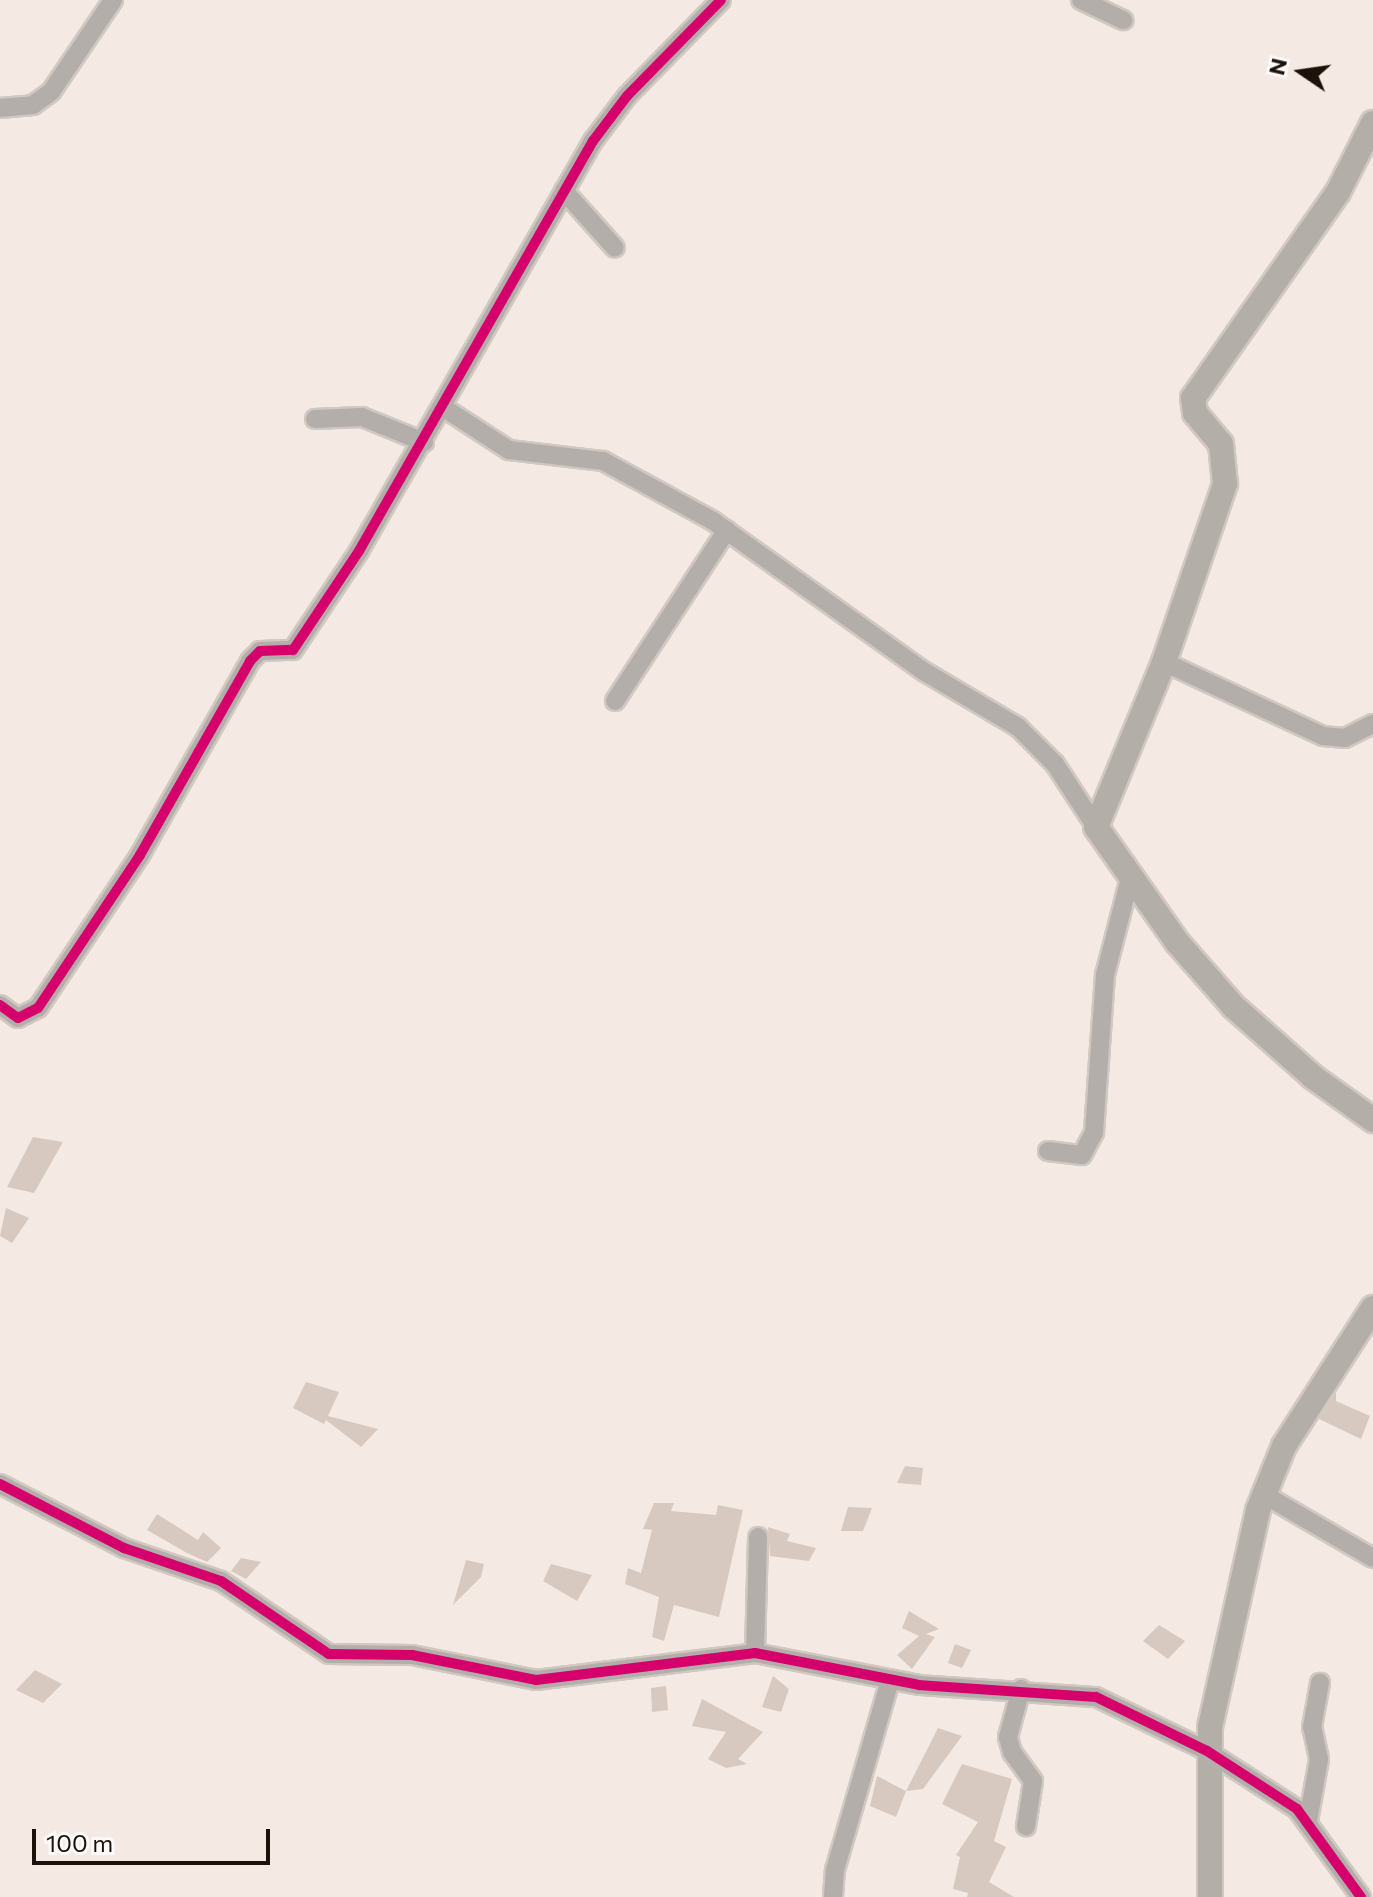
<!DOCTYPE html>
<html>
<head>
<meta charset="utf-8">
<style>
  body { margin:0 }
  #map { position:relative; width:1373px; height:1897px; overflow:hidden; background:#f5eae3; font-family:Commissioner,sans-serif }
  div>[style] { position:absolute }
  .building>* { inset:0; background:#d7c9bf }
  .roads { filter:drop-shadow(2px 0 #d1c8c2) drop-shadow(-2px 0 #d1c8c2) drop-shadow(0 2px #d1c8c2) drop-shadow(0 -2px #d1c8c2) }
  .street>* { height:18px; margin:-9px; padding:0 9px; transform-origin:9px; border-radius:9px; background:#b3aeaa }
  .secondary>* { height:24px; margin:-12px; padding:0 12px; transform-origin:12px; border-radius:12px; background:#b4aea8 }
  .cycleway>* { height:10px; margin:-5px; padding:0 5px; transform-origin:5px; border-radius:5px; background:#d6006c }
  span { translate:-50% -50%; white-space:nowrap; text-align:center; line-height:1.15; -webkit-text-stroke:8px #fafafa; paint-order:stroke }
  .north { position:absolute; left:1261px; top:32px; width:80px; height:80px; -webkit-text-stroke:6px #fafafa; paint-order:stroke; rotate:283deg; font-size:22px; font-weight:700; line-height:32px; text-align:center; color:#1c120a }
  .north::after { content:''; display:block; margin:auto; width:28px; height:36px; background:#1c120a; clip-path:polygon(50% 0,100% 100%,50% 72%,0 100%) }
  .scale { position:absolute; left:32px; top:1829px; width:238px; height:36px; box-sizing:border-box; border:4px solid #1c120a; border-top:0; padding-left:10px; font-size:24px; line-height:28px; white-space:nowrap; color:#1c120a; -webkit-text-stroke:6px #fafafa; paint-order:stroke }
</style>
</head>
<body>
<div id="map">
  <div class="building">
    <div style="clip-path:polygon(33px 1137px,63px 1142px,34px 1193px,7px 1187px)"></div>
    <div style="clip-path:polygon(6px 1208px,29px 1218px,12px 1243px,0 1236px)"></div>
    <div style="clip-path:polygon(306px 1382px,339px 1392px,328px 1416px,378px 1429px,361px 1447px,326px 1420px,324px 1424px,293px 1408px)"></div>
    <div style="clip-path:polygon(1336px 1392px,1336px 1401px,1370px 1416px,1361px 1439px,1319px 1419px)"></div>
    <div style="clip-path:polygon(905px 1466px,923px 1468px,921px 1485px,897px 1483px)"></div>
    <div style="clip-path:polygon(654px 1503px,674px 1503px,671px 1511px,716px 1515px,718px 1505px,743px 1510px,719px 1617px,674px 1605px,664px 1641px,652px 1637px,659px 1597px,625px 1584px,628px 1568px,641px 1573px,652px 1530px,643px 1529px)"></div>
    <div style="clip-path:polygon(848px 1507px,872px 1508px,863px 1531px,841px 1531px)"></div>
    <div style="clip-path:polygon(157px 1514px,198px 1540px,203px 1532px,221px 1548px,207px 1562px,187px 1553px,147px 1530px)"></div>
    <div style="clip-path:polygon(768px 1527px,790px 1534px,787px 1541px,816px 1548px,809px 1561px,770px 1556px)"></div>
    <div style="clip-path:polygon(241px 1558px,261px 1562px,246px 1579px,231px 1571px)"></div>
    <div style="clip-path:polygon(466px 1560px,484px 1564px,481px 1577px,453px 1605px)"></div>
    <div style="clip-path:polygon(551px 1564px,592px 1575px,577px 1601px,543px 1581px)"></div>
    <div style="clip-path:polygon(909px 1611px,939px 1629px,926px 1634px,935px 1637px,912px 1669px,897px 1655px,919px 1636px,902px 1628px)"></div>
    <div style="clip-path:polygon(1159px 1625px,1185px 1641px,1168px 1659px,1143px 1641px)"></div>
    <div style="clip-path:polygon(955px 1644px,971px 1650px,962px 1668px,948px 1663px)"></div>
    <div style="clip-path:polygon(35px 1670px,62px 1684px,43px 1703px,16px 1690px)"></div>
    <div style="clip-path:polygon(773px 1676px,789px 1689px,781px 1712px,762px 1707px)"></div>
    <div style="clip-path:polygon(666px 1686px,668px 1710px,652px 1712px,651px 1688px)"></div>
    <div style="clip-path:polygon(702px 1699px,763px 1732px,738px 1759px,747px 1764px,726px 1768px,708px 1759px,726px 1732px,692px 1726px)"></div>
    <div style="clip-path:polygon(938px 1728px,962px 1736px,923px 1789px,906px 1791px)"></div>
    <div style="clip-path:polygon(962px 1764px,1012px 1779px,994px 1841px,1006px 1847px,989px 1882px,1014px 1897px,967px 1897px,968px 1893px,953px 1889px,960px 1857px,956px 1855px,978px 1822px,942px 1804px)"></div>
    <div style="clip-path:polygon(877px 1776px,906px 1791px,896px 1817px,870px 1806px)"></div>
  </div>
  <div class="roads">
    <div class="street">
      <div style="left:1081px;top:0;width:47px;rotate:25.5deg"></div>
      <div style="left:0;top:108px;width:33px;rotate:-5deg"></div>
      <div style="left:33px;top:105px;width:22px;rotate:-36deg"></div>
      <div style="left:51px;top:92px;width:111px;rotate:-56deg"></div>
      <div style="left:564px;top:191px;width:76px;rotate:48.2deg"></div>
      <div style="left:444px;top:408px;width:77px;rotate:32.9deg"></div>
      <div style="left:509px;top:450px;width:95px;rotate:6.7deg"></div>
      <div style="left:603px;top:461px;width:125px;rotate:28.6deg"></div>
      <div style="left:713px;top:521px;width:260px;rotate:35.5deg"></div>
      <div style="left:925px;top:672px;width:108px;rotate:30.6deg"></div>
      <div style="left:1018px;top:727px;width:52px;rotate:45deg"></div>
      <div style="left:1055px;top:764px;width:75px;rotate:56.9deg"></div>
      <div style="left:315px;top:419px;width:47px;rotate:-2.4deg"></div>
      <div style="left:362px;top:417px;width:67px;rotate:22deg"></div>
      <div style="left:1164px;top:662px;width:175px;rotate:25deg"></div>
      <div style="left:1323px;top:736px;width:22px;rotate:5deg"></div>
      <div style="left:1345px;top:738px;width:31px;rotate:-27deg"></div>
      <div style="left:615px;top:701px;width:204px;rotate:-56.8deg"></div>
      <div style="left:0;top:1005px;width:22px;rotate:36deg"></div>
      <div style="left:18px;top:1018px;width:22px;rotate:-27deg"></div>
      <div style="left:38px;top:1008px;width:184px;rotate:-56.3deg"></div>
      <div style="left:140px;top:855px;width:223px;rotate:-60.4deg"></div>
      <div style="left:250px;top:661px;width:14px;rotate:-45deg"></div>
      <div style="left:260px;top:651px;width:33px;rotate:-2deg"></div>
      <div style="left:293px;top:650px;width:119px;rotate:-56.3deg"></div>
      <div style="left:359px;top:551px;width:472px;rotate:-60.3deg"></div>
      <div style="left:593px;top:141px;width:56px;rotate:-52.9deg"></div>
      <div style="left:627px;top:96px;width:134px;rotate:-45.6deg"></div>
      <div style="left:1048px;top:1151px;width:34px;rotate:7deg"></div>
      <div style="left:1082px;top:1155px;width:26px;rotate:-62deg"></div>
      <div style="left:1094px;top:1132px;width:157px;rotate:-86deg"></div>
      <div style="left:1105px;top:975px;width:100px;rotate:-75.5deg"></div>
      <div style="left:0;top:1484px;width:140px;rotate:27.3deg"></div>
      <div style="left:124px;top:1548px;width:102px;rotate:18.8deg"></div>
      <div style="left:221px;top:1581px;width:130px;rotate:34.1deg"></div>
      <div style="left:329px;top:1654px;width:83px;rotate:0.7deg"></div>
      <div style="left:412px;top:1655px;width:126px;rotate:11.4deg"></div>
      <div style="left:536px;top:1680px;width:221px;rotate:-7deg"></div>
      <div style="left:755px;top:1653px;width:167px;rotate:11deg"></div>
      <div style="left:919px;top:1685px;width:177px;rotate:3.9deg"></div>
      <div style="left:1096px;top:1697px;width:123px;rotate:25.9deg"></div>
      <div style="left:1207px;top:1751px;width:107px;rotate:32.8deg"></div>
      <div style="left:1297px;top:1809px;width:109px;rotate:54deg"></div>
      <div style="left:1263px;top:1494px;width:127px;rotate:30.2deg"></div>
      <div style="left:755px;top:1653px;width:116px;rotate:-88.5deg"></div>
      <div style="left:1021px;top:1689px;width:50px;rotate:105.2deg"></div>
      <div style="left:1008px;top:1737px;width:16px;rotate:75deg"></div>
      <div style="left:1012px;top:1752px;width:36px;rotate:54deg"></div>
      <div style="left:1033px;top:1781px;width:46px;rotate:98.8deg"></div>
      <div style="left:1308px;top:1821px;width:63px;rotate:-79.9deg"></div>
      <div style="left:1319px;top:1759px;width:33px;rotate:-102deg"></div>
      <div style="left:1312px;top:1727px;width:45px;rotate:-79.7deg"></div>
      <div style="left:833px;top:1897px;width:27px;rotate:-86deg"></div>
      <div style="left:835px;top:1870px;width:197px;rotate:-73.8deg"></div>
    </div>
    <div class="secondary">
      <div style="left:1373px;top:123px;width:77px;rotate:116.9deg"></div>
      <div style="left:1338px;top:192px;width:252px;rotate:125.1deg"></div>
      <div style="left:1193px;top:398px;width:15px;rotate:82deg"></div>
      <div style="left:1195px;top:413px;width:40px;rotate:50deg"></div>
      <div style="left:1221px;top:444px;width:40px;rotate:84.3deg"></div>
      <div style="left:1225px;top:484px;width:188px;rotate:108.9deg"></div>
      <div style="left:1164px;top:662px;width:178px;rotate:112.4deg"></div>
      <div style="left:1096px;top:827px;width:141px;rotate:54.8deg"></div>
      <div style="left:1177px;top:942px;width:86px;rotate:48.8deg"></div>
      <div style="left:1234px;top:1007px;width:106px;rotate:41.5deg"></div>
      <div style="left:1313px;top:1077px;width:74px;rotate:35.6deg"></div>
      <div style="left:1210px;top:1897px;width:170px;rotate:-90deg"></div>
      <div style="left:1210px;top:1727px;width:222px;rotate:-77.5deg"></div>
      <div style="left:1258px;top:1510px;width:69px;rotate:-67.9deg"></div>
      <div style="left:1284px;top:1446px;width:164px;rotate:-57.2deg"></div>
    </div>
  </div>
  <div class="cycleway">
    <div style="left:0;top:1005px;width:22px;rotate:36deg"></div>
    <div style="left:18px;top:1018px;width:22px;rotate:-27deg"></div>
    <div style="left:38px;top:1008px;width:184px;rotate:-56.3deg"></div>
    <div style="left:140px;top:855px;width:223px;rotate:-60.4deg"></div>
    <div style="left:250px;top:661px;width:14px;rotate:-45deg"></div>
    <div style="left:260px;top:651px;width:33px;rotate:-2deg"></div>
    <div style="left:293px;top:650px;width:119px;rotate:-56.3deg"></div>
    <div style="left:359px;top:551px;width:472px;rotate:-60.3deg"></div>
    <div style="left:593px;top:141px;width:56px;rotate:-52.9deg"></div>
    <div style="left:627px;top:96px;width:134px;rotate:-45.6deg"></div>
    <div style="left:0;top:1484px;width:140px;rotate:27.3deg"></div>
    <div style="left:124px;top:1548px;width:102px;rotate:18.8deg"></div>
    <div style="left:221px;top:1581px;width:130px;rotate:34.1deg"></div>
    <div style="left:329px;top:1654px;width:83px;rotate:0.7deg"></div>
    <div style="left:412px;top:1655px;width:126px;rotate:11.4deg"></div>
    <div style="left:536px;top:1680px;width:221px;rotate:-7deg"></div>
    <div style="left:755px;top:1653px;width:167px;rotate:11deg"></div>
    <div style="left:919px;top:1685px;width:177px;rotate:3.9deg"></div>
    <div style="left:1096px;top:1697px;width:123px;rotate:25.9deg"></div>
    <div style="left:1207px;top:1751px;width:107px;rotate:32.8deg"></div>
    <div style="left:1297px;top:1809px;width:109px;rotate:54deg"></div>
  </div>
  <div class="north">N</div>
  <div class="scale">100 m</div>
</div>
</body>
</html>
